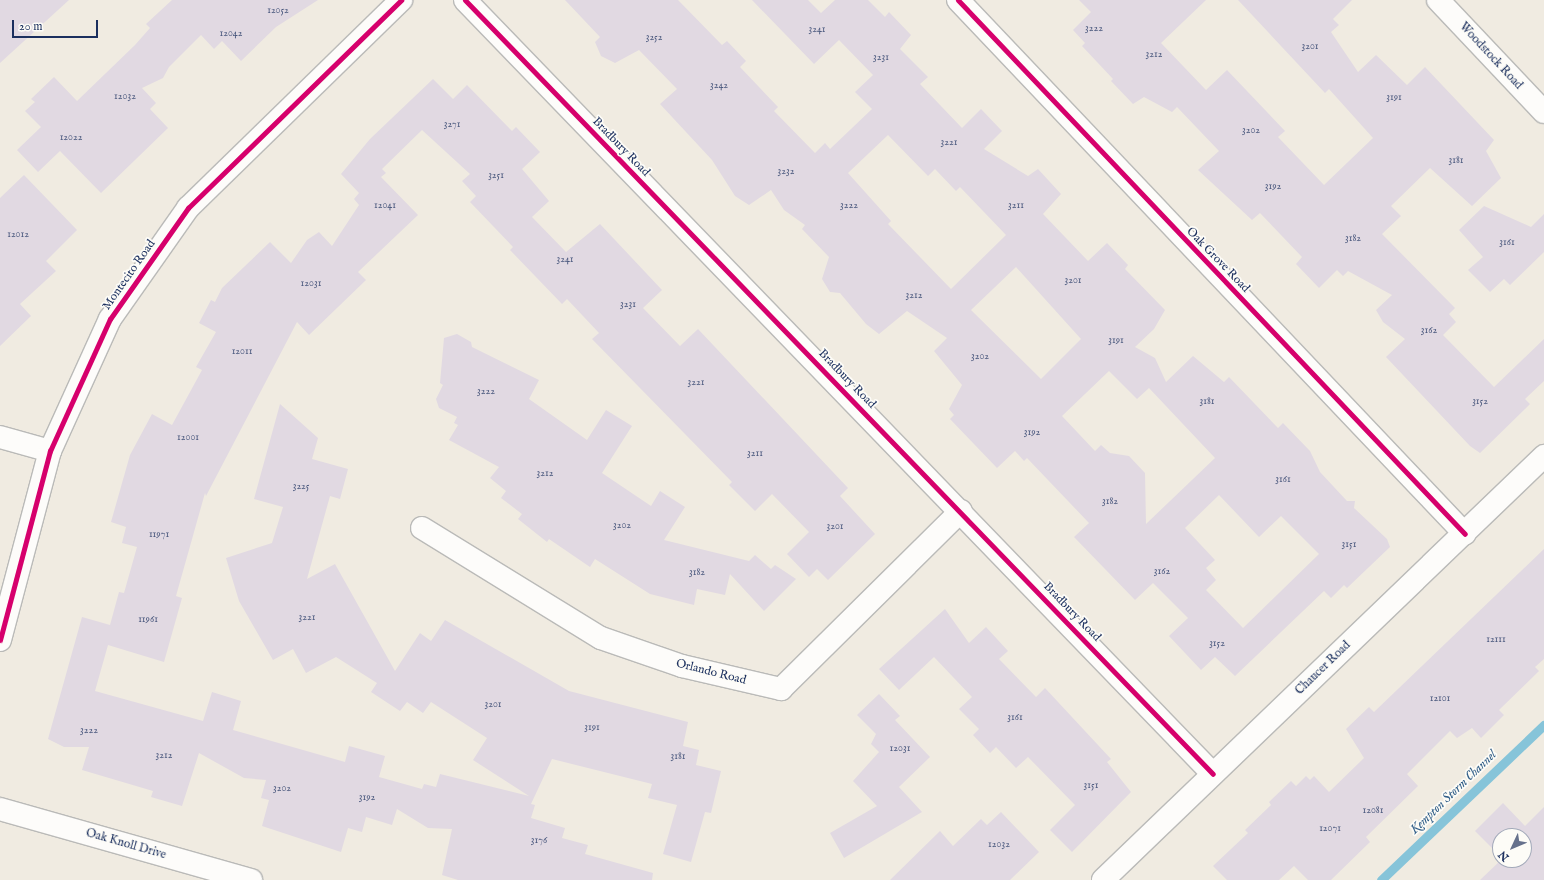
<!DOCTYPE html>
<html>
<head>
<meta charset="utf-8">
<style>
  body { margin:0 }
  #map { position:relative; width:1544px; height:880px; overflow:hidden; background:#f0ebe1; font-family:"IM FELL English",serif }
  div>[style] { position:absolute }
  .stream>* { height:9px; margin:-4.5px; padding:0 4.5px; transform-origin:4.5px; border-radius:4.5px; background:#86c4d9 }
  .building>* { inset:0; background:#e1d9e2 }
  .roads { filter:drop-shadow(1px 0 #babab8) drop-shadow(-1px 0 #babab8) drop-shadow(0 1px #babab8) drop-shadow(0 -1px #babab8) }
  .street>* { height:22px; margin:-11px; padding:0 11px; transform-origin:11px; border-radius:11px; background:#fdfcfa }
  .secondary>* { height:22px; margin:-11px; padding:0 11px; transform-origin:11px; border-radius:11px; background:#fdfcfa }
  .cycleway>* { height:5px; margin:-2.5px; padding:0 2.5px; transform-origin:2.5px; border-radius:2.5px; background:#d6006c }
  span { translate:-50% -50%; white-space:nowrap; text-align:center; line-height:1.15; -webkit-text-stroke:3.5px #fdfcf7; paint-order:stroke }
  .number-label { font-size:10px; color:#4c5a7f }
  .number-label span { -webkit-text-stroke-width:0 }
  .street-label { font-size:12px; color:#1b2f5e }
  .water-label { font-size:13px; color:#315e88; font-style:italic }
  .north { position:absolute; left:1492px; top:828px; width:40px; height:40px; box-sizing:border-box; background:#fdfcf7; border:1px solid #a3aaba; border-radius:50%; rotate:226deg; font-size:11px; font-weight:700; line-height:16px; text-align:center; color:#1b2f5e }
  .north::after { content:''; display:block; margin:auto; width:14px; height:18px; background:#66718c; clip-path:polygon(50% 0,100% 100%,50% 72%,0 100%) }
  .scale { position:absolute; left:12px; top:20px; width:86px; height:18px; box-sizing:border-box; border:2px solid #1b2f5e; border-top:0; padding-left:5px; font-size:12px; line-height:14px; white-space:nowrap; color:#1b2f5e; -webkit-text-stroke:3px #fdfcf7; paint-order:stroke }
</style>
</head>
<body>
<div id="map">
  <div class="stream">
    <div style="left:1381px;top:880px;width:225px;rotate:-43.6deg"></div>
  </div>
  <div class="building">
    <div style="clip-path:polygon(0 0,69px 0,0 63px)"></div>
    <div style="clip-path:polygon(172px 0,318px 0,276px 27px,241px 61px,222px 41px,214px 49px,201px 35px,169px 67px,163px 78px,142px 88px,156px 103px,150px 109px,168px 128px,101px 193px,60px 151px,38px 172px,17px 150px,41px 127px,25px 111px,35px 102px,31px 99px,54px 77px,77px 101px,135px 45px,150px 28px,146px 24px)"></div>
    <div style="clip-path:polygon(evenodd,565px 0,678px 0,722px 45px,727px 41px,746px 61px,740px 67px,778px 107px,774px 111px,815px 153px,825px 143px,830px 149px,872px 109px,855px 92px,873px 75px,839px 40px,814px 64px,752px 0,808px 0,821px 13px,835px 0,868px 0,885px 17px,889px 12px,911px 35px,900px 49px,928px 77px,920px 84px,962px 128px,981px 109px,1002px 131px,984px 149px,1028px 176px,1038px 169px,1061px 194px,1043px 214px,1088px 261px,1107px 243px,1128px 265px,1125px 269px,1165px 310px,1154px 329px,1135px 347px,1155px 358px,1166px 382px,1193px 356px,1224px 382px,1229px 377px,1278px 428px,1283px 423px,1310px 451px,1320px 472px,1347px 501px,1355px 501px,1354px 508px,1387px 539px,1390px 547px,1347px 588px,1344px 585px,1331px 598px,1324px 591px,1235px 676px,1215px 657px,1201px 670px,1169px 636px,1188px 618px,1153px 583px,1135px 600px,1074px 537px,1089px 523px,1027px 458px,1024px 461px,1015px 451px,997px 468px,950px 419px,954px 415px,949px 409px,962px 385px,934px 351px,947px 338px,907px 311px,879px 334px,866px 324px,840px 293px,830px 292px,822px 279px,829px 257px,802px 229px,805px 225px,784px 210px,771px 190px,749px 205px,735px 196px,712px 160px,660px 104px,677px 89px,639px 50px,615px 63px,601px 56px,595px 42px,600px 37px,565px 0,888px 135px,928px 176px,935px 169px,956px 191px,960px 187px,1006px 235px,951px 289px,888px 224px,891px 221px,848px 173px,888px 135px,565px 0,1016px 267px,1081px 339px,1041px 379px,971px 310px,1016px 267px,565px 0,1109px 371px,1137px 399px,1149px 388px,1215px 458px,1146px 524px,1145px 473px,1129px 456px,1110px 453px,1101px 445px,1095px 451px,1062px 416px,1109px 371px,565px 0,1219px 495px,1259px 537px,1281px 516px,1319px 554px,1243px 628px,1206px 590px,1216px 580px,1206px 568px,1215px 560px,1185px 528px,1219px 495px)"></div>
    <div style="clip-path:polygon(1079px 0,1206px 0,1161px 43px,1206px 90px,1227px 70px,1285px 131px,1278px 137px,1324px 185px,1373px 138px,1329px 89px,1325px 93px,1238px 0,1352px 0,1333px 19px,1339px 25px,1331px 32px,1358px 72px,1376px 55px,1407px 85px,1425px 67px,1494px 140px,1486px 151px,1501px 178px,1472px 206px,1430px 168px,1391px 206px,1401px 216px,1382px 234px,1455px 308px,1449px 314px,1456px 322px,1443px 335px,1494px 387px,1544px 339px,1544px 381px,1525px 399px,1530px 404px,1480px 453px,1470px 446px,1386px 357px,1405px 339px,1383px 322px,1376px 310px,1392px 295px,1348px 271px,1343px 276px,1337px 270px,1319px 288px,1296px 264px,1302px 257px,1260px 213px,1252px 220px,1198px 170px,1219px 151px,1177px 107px,1172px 112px,1144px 97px,1133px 104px,1111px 81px,1113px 79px,1082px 46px,1085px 43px,1073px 30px,1091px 12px)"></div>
    <div style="clip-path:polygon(433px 79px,453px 99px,467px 85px,512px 131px,516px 127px,540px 152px,522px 169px,549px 201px,532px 217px,566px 252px,600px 224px,662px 290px,643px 308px,680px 346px,698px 329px,848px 488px,840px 496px,875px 534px,828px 580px,817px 569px,809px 577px,787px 554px,809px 532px,772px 494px,755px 511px,729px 485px,732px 482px,592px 339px,599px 333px,567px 299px,562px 304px,510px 250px,513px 247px,470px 202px,476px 196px,462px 181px,470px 174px,422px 130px,382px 169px,386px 173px,381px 177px,418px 215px,358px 272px,366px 280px,309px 335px,297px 322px,206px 496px,205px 493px,176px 596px,182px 598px,164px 662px,108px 645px,95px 691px,203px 721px,212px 692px,241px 701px,233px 730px,345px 762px,349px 746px,385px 756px,379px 777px,422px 789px,424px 784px,436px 787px,440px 774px,529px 796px,473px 760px,487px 738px,431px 702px,423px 713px,407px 702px,400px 711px,371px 692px,377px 683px,336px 657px,306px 673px,293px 649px,273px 660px,239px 601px,226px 558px,272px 543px,283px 507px,254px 499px,280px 404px,318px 438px,312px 459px,348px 469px,340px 499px,330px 496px,307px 579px,335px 564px,395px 671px,420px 633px,431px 641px,445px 620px,569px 691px,688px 722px,683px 746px,699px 750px,696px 765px,721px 771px,711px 813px,705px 812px,691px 862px,663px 854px,677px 805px,648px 798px,652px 784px,552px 759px,531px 804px,535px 805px,531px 818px,565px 828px,562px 838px,588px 845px,585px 854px,653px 873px,652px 880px,458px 880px,442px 875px,452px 829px,428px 828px,397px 809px,392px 825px,366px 817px,362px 832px,348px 828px,341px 852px,262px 826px,269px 800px,261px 798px,266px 780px,244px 778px,199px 753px,182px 806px,151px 797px,153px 791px,82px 770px,89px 747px,64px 747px,48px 739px,82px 617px,110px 625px,119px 592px,124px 593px,137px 547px,122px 543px,126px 527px,111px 522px,130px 455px,152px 414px,172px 425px,202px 370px,196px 367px,216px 332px,199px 323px,211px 300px,215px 302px,222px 288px,270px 242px,291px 263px,307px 240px,319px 232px,332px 246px,359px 205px,354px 199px,359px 193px,341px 174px,370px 139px)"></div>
    <div style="clip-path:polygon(24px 175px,77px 230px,46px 261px,56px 271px,20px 304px,31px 316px,0 346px,0 198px)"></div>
    <div style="clip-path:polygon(1484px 206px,1531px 227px,1544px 214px,1544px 252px,1510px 285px,1504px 279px,1490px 292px,1468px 270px,1483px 257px,1459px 230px)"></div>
    <div style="clip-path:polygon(457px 334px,471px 342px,472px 347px,539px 380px,529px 399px,587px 440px,606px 410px,632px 426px,602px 473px,651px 506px,660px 491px,685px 507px,664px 540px,749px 561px,755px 555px,771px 569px,775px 565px,796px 579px,764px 611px,730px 574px,725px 595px,697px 589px,694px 605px,650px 594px,595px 559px,590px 567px,549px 539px,547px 542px,518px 519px,522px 514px,501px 498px,506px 491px,490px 478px,499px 467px,449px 440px,458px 425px,454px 423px,457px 417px,439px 408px,436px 399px,443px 385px,440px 383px,444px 338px)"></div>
    <div style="clip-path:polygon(1544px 549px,1544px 659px,1535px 667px,1539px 671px,1499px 710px,1504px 715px,1481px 738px,1472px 728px,1457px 738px,1450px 731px,1407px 774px,1418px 786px,1366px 837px,1370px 842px,1331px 880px,1308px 880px,1294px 866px,1279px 880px,1227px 880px,1213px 866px,1248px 833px,1245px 830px,1271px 805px,1269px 802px,1291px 781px,1296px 786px,1306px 776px,1310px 780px,1314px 776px,1329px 792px,1364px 758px,1346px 729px,1369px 707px,1374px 712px)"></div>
    <div style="clip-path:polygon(945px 609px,969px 643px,986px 627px,1008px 651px,999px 659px,1036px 697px,1045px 688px,1111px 759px,1107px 762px,1131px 792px,1072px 852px,1050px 830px,1075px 805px,1028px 757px,1016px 768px,996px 747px,990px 753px,973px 735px,979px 729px,959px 709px,972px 697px,934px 657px,899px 690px,879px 669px)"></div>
    <div style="clip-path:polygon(879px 694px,900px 716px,895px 720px,930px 757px,899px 787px,922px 812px,844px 858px,830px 833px,877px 806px,853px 781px,879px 752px,871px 744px,876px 734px,857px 715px)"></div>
    <div style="clip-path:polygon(1503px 803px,1525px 826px,1544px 807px,1544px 880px,1480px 880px,1501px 860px,1524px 860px,1524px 836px,1500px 836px,1500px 856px,1475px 831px)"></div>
    <div style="clip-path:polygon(1001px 812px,1039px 852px,1010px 880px,890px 880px,940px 831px,953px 846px,981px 819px,987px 825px)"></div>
  </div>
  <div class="roads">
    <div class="street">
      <div style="left:465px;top:0;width:1076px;rotate:45.98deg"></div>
      <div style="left:958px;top:0;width:736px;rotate:46.49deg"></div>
      <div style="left:1438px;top:0;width:154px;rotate:46.6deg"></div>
      <div style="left:0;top:437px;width:52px;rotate:15.6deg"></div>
      <div style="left:422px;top:528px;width:210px;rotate:31.6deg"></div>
      <div style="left:601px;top:638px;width:86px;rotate:19.1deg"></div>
      <div style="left:682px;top:666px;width:102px;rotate:13.1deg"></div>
      <div style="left:781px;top:689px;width:253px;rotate:-44.7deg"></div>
      <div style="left:0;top:809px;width:261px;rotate:15.8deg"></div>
      <div style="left:1103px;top:880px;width:612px;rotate:-43.87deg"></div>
    </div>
    <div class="secondary">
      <div style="left:0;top:640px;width:196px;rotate:-75.2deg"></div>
      <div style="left:50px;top:451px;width:145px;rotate:-65.6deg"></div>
      <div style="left:110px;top:319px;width:136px;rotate:-54.9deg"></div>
      <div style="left:188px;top:208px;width:298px;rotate:-44.3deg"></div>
    </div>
  </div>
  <div class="cycleway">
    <div style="left:465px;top:0;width:1076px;rotate:45.98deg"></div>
    <div style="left:958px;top:0;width:736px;rotate:46.49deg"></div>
    <div style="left:0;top:640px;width:196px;rotate:-75.2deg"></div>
    <div style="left:50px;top:451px;width:145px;rotate:-65.6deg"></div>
    <div style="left:110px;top:319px;width:136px;rotate:-54.9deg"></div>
    <div style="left:188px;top:208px;width:298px;rotate:-44.3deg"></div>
  </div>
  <div class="number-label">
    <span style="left:278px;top:11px">12052</span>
    <span style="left:1094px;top:29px">3222</span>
    <span style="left:817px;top:30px">3241</span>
    <span style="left:231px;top:34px">12042</span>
    <span style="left:654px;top:38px">3252</span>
    <span style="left:1310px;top:47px">3201</span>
    <span style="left:1154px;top:55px">3212</span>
    <span style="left:881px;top:58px">3231</span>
    <span style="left:719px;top:86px">3242</span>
    <span style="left:125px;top:97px">12032</span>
    <span style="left:1394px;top:98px">3191</span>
    <span style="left:452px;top:125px">3271</span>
    <span style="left:1251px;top:131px">3202</span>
    <span style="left:71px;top:138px">12022</span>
    <span style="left:949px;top:143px">3221</span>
    <span style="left:1456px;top:161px">3181</span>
    <span style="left:786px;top:172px">3232</span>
    <span style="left:496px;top:176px">3251</span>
    <span style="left:1273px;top:187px">3192</span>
    <span style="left:385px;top:206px">12041</span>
    <span style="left:849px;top:206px">3222</span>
    <span style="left:1016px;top:206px">3211</span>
    <span style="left:18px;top:235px">12012</span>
    <span style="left:1353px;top:239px">3182</span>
    <span style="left:1507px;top:243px">3161</span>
    <span style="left:565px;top:260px">3241</span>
    <span style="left:1073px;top:281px">3201</span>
    <span style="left:311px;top:284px">12031</span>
    <span style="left:914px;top:296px">3212</span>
    <span style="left:628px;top:305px">3231</span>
    <span style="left:1429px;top:331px">3162</span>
    <span style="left:1116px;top:341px">3191</span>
    <span style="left:242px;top:352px">12011</span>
    <span style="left:980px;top:357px">3202</span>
    <span style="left:696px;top:383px">3221</span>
    <span style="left:486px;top:392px">3222</span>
    <span style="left:1207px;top:402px">3181</span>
    <span style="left:1480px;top:402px">3152</span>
    <span style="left:1032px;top:433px">3192</span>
    <span style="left:188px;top:438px">12001</span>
    <span style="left:755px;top:454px">3211</span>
    <span style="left:545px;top:474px">3212</span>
    <span style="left:1283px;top:480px">3161</span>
    <span style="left:301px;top:487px">3225</span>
    <span style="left:1110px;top:502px">3182</span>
    <span style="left:622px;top:526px">3202</span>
    <span style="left:835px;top:527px">3201</span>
    <span style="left:159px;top:535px">11971</span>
    <span style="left:1349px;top:545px">3151</span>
    <span style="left:1162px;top:572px">3162</span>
    <span style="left:697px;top:573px">3182</span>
    <span style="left:307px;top:618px">3221</span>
    <span style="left:148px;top:620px">11961</span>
    <span style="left:1496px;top:640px">12111</span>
    <span style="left:1217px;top:644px">3152</span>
    <span style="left:1440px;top:699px">12101</span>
    <span style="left:493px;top:705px">3201</span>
    <span style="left:1015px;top:718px">3161</span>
    <span style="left:592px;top:728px">3191</span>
    <span style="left:89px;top:731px">3222</span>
    <span style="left:900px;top:749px">12031</span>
    <span style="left:164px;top:756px">3212</span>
    <span style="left:678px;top:757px">3181</span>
    <span style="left:1091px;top:786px">3151</span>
    <span style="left:282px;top:789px">3202</span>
    <span style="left:367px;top:798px">3192</span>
    <span style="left:1373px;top:811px">12081</span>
    <span style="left:1330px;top:829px">12071</span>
    <span style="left:539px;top:841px">3176</span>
    <span style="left:999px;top:845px">12032</span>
  </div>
  <div class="street-label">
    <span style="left:1491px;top:56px;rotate:47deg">Woodstock Road</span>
    <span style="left:621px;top:147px;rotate:46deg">Bradbury Road</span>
    <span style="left:1218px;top:260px;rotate:46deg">Oak Grove Road</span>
    <span style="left:129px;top:275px;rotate:-55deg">Montecito Road</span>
    <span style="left:847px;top:379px;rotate:46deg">Bradbury Road</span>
    <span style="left:1072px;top:612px;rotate:46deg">Bradbury Road</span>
    <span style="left:1323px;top:668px;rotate:-44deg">Chaucer Road</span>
    <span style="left:711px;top:672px;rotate:14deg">Orlando Road</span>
    <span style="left:126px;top:844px;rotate:16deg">Oak Knoll Drive</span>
  </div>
  <div class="water-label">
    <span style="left:1454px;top:793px;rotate:-44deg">Kempton Storm Channel</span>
  </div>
  <div class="north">N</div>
  <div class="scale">20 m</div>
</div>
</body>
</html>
